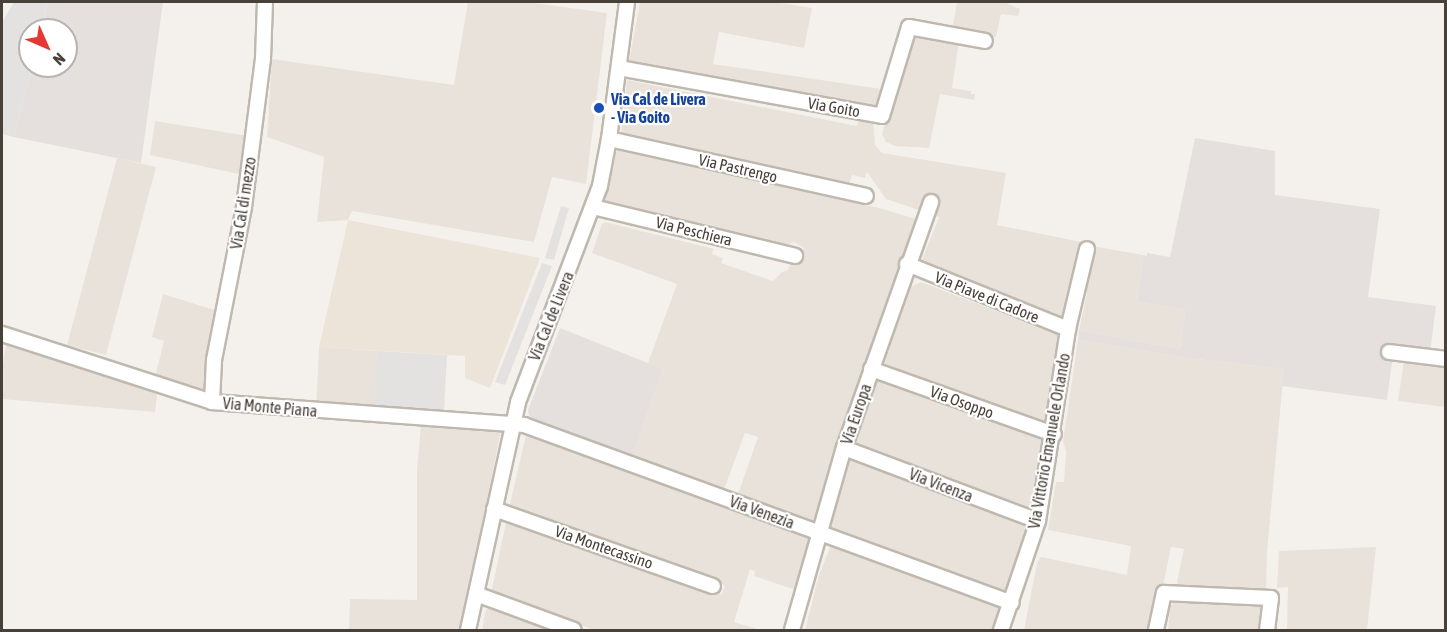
<!DOCTYPE html>
<html>
<head>
<meta charset="utf-8">
<style>
  body { margin:0 }
  #map { position:relative; width:1447px; height:632px; overflow:hidden; background:#f4f1ec; font-family:"Asap Condensed",sans-serif }
  div>[style] { position:absolute }
  .residential>* { inset:0; background:#e8e2db }
  .industrial>* { inset:0; background:#e5e0dd }
  .education>* { inset:0; background:#ece4d8 }
  .parking>* { inset:0; background:#e4e2e0 }
  .roads { filter:drop-shadow(2px 0 #bfb8af) drop-shadow(-2px 0 #bfb8af) drop-shadow(0 2px #bfb8af) drop-shadow(0 -2px #bfb8af) }
  .minor>* { height:14px; margin:-7px; padding:0 7px; transform-origin:7px; border-radius:7px; background:#fff }
  .dots>* { width:16px; height:16px; translate:-50% -50%; box-sizing:border-box; border:3px solid #fff; border-radius:50% }
  span { translate:-50% -50%; white-space:nowrap; text-align:center; line-height:1.15; -webkit-text-stroke:4.5px #fff; paint-order:stroke }
  .transit-label { font-size:16px; color:#164399; font-weight:700 }
  .left { translate:0 -50%; text-align:left }
  .street-label { font-size:16px; color:#48413a }
  .frame { position:absolute; inset:0; border:3px solid #48413a; pointer-events:none }
  .north { position:absolute; left:18px; top:18px; width:60px; height:60px; box-sizing:border-box; background:#fff; border:2px solid #b6b3b0; border-radius:50%; rotate:135deg; font-size:16px; font-weight:700; line-height:24px; text-align:center; color:#48413a }
  .north::after { content:''; display:block; margin:auto; width:21px; height:27px; background:#e53833; clip-path:polygon(50% 0,100% 100%,50% 72%,0 100%) }
</style>
</head>
<body>
<div id="map">
  <div class="residential">
    <div style="clip-path:polygon(468px 2px,527px 2px,607px 13px,586px 184px,552px 177px,534px 242px,352px 211px,348px 220px,317px 222px,324px 157px,267px 137px,272px 59px,454px 85px)"></div>
    <div style="clip-path:polygon(640px 2px,774px 2px,812px 8px,804px 48px,719px 32px,713px 64px,881px 89px,877px 111px,628px 67px)"></div>
    <div style="clip-path:polygon(957px 2px,1004px 2px,1020px 9px,1018px 16px,1001px 14px,996px 37px,952px 31px)"></div>
    <div style="clip-path:polygon(910px 32px,959px 41px,952px 88px,971px 91px,971px 94px,975px 94px,974px 100px,940px 94px,929px 148px,895px 146px,886px 142px,882px 134px)"></div>
    <div style="clip-path:polygon(627px 80px,857px 126px,860px 117px,873px 118px,875px 145px,882px 153px,1006px 173px,997px 225px,1081px 242px,1071px 311px,1065px 318px,924px 265px,922px 260px,939px 217px,886px 199px,867px 172px,865px 178px,852px 175px,849px 185px,838px 184px,722px 155px,714px 154px,714px 158px,621px 135px)"></div>
    <div style="clip-path:polygon(155px 121px,260px 138px,253px 177px,150px 155px)"></div>
    <div style="clip-path:polygon(621px 149px,883px 209px,922px 221px,813px 521px,808px 521px,737px 497px,758px 437px,745px 433px,723px 492px,631px 460px,663px 369px,648px 363px,677px 284px,592px 253px,602px 224px,605px 222px,714px 249px,712px 254px,723px 258px,721px 263px,773px 281px,782px 272px,788px 270px,792px 260px,796px 261px,804px 248px,794px 242px,784px 247px,610px 207px,605px 202px,616px 152px)"></div>
    <div style="clip-path:polygon(117px 158px,156px 167px,106px 355px,67px 345px)"></div>
    <div style="clip-path:polygon(1092px 246px,1143px 255px,1137px 302px,1185px 310px,1180px 349px,1079px 330px,1087px 294px,1087px 284px,1085px 283px)"></div>
    <div style="clip-path:polygon(921px 282px,1064px 337px,1048px 426px,915px 378px,884px 364px,911px 287px)"></div>
    <div style="clip-path:polygon(163px 294px,221px 312px,207px 383px,203px 389px,195px 393px,155px 377px,164px 341px,152px 337px)"></div>
    <div style="clip-path:polygon(1078px 340px,1179px 357px,1284px 369px,1267px 552px,1266px 591px,1181px 588px,1177px 582px,1184px 549px,1171px 547px,1154px 630px,1024px 630px,1037px 563px,1041px 557px,1127px 575px,1131px 546px,1048px 530px,1056px 482px,1064px 482px,1066px 452px,1063px 441px)"></div>
    <div style="clip-path:polygon(6px 344px,79px 362px,158px 387px,155px 412px,2px 399px,2px 371px)"></div>
    <div style="clip-path:polygon(319px 347px,378px 351px,377px 393px,383px 413px,316px 412px)"></div>
    <div style="clip-path:polygon(1404px 361px,1445px 367px,1445px 407px,1398px 401px)"></div>
    <div style="clip-path:polygon(879px 378px,1048px 439px,1034px 512px,857px 447px,854px 442px)"></div>
    <div style="clip-path:polygon(421px 426px,501px 430px,461px 630px,349px 630px,350px 599px,417px 600px,417px 469px)"></div>
    <div style="clip-path:polygon(526px 435px,818px 539px,802px 592px,754px 576px,755px 571px,750px 569px,734px 622px,760px 630px,595px 630px,491px 594px,507px 518px,601px 555px,716px 595px,722px 594px,725px 586px,715px 579px,667px 564px,509px 508px)"></div>
    <div style="clip-path:polygon(853px 458px,1031px 525px,1012px 594px,829px 526px,827px 523px,836px 491px,848px 460px)"></div>
    <div style="clip-path:polygon(831px 545px,888px 564px,1003px 610px,994px 630px,805px 630px,819px 575px)"></div>
    <div style="clip-path:polygon(1376px 547px,1367px 630px,1287px 630px,1288px 587px,1277px 588px,1279px 551px)"></div>
    <div style="clip-path:polygon(1177px 600px,1265px 604px,1263px 630px,1168px 630px,1170px 606px)"></div>
    <div style="clip-path:polygon(491px 607px,558px 630px,482px 630px,486px 610px)"></div>
  </div>
  <div class="industrial">
    <div style="clip-path:polygon(48px 2px,163px 2px,141px 163px,14px 137px,32px 66px,66px 66px,66px 30px,41px 30px)"></div>
    <div style="clip-path:polygon(1195px 138px,1275px 151px,1275px 195px,1380px 209px,1368px 297px,1436px 306px,1430px 354px,1394px 348px,1387px 400px,1282px 386px,1284px 369px,1179px 357px,1078px 340px,1079px 330px,1180px 349px,1185px 310px,1137px 302px,1143px 255px,1147px 256px,1147px 253px,1170px 257px)"></div>
    <div style="clip-path:polygon(560px 328px,663px 369px,631px 460px,540px 427px,529px 415px,528px 410px)"></div>
  </div>
  <div class="education">
    <div style="clip-path:polygon(348px 220px,540px 258px,490px 388px,465px 378px,465px 356px,319px 347px)"></div>
  </div>
  <div class="parking">
    <div style="clip-path:polygon(14px 2px,48px 2px,41px 30px,30px 30px,32px 66px,14px 137px,2px 134px,2px 22px)"></div>
    <div style="clip-path:polygon(561px 206px,569px 208px,554px 260px,545px 258px)"></div>
    <div style="clip-path:polygon(542px 263px,552px 266px,505px 385px,495px 382px)"></div>
    <div style="clip-path:polygon(378px 351px,447px 355px,444px 411px,374px 407px)"></div>
  </div>
  <div class="roads">
    <div class="minor">
      <div style="left:619px;top:68px;width:267px;rotate:10.3deg"></div>
      <div style="left:882px;top:116px;width:93px;rotate:-73.1deg"></div>
      <div style="left:909px;top:27px;width:77px;rotate:10.4deg"></div>
      <div style="left:609px;top:139px;width:263px;rotate:12.5deg"></div>
      <div style="left:593px;top:207px;width:208px;rotate:13.6deg"></div>
      <div style="left:907px;top:264px;width:174px;rotate:22deg"></div>
      <div style="left:2px;top:334px;width:221px;rotate:17.9deg"></div>
      <div style="left:212px;top:402px;width:313px;rotate:4.2deg"></div>
      <div style="left:524px;top:425px;width:519px;rotate:20.04deg"></div>
      <div style="left:1389px;top:352px;width:57px;rotate:7deg"></div>
      <div style="left:871px;top:369px;width:194px;rotate:19.6deg"></div>
      <div style="left:212px;top:402px;width:42px;rotate:-87.3deg"></div>
      <div style="left:214px;top:360px;width:156px;rotate:-78.9deg"></div>
      <div style="left:244px;top:207px;width:149px;rotate:-82.7deg"></div>
      <div style="left:263px;top:59px;width:57px;rotate:-88deg"></div>
      <div style="left:844px;top:448px;width:207px;rotate:20.6deg"></div>
      <div style="left:494px;top:509px;width:232px;rotate:19.4deg"></div>
      <div style="left:476px;top:594px;width:104px;rotate:20.2deg"></div>
      <div style="left:468px;top:630px;width:233px;rotate:-77.6deg"></div>
      <div style="left:518px;top:402px;width:231px;rotate:-69.2deg"></div>
      <div style="left:600px;top:186px;width:48px;rotate:-79.2deg"></div>
      <div style="left:609px;top:139px;width:138px;rotate:-82.5deg"></div>
      <div style="left:792px;top:630px;width:189px;rotate:-74.1deg"></div>
      <div style="left:844px;top:448px;width:261px;rotate:-70.5deg"></div>
      <div style="left:1001px;top:630px;width:115px;rotate:-71.3deg"></div>
      <div style="left:1038px;top:521px;width:194px;rotate:-81.1deg"></div>
      <div style="left:1068px;top:329px;width:82px;rotate:-76.6deg"></div>
      <div style="left:1156px;top:630px;width:38px;rotate:-78deg"></div>
      <div style="left:1164px;top:593px;width:107px;rotate:2.7deg"></div>
      <div style="left:1271px;top:598px;width:32px;rotate:97deg"></div>
    </div>
  </div>
  <div class="dots">
    <div style="left:599px;top:108px;background:#1a4fb4"></div>
  </div>
  <div class="transit-label">
    <span class="left" style="left:611px;top:108px">Via Cal de Livera<br>- Via Goito</span>
  </div>
  <div class="street-label">
    <span style="left:834px;top:107px;rotate:10deg">Via Goito</span>
    <span style="left:738px;top:168px;rotate:13deg">Via Pastrengo</span>
    <span style="left:243px;top:203px;rotate:-81deg">Via Cal di mezzo</span>
    <span style="left:694px;top:231px;rotate:14deg">Via Peschiera</span>
    <span style="left:987px;top:297px;rotate:22deg">Via Piave di Cadore</span>
    <span style="left:551px;top:316px;rotate:-68deg">Via Cal de Livera</span>
    <span style="left:962px;top:402px;rotate:20deg">Via Osoppo</span>
    <span style="left:270px;top:407px;rotate:5deg">Via Monte Piana</span>
    <span style="left:856px;top:414px;rotate:-71deg">Via Europa</span>
    <span style="left:1049px;top:441px;rotate:-80deg">Via Vittorio Emanuele Orlando</span>
    <span style="left:941px;top:485px;rotate:21deg">Via Vicenza</span>
    <span style="left:762px;top:512px;rotate:20deg">Via Venezia</span>
    <span style="left:604px;top:547px;rotate:19deg">Via Montecassino</span>
  </div>
  <div class="frame"></div>
  <div class="north">N</div>
</div>
</body>
</html>
